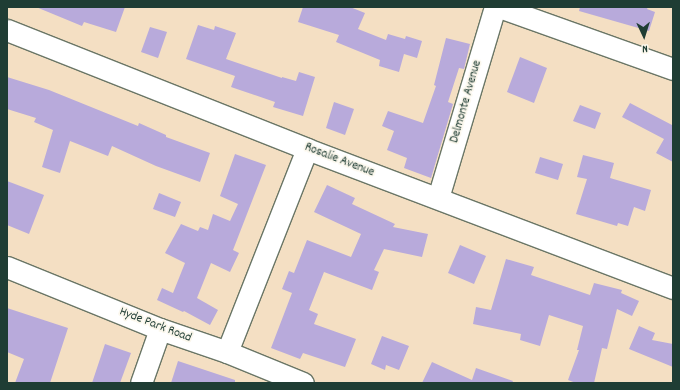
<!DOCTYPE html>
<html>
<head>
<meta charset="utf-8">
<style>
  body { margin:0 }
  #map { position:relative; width:680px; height:390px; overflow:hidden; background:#f4dfc3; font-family:Dekko,sans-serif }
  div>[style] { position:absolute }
  .building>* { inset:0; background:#b8aadb }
  .roads { filter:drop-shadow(1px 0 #6a7666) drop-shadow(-1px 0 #6a7666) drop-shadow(0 1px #6a7666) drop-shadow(0 -1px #6a7666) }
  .minor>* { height:21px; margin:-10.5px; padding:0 10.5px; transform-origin:10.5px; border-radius:10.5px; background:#fff }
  span { translate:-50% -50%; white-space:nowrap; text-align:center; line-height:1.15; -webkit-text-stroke:3.5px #fbf7ec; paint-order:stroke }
  .street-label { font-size:13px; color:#1f3d34 }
  .frame { position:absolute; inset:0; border:8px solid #1f3d34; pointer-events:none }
  .north { position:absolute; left:624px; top:16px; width:40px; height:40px; -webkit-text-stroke:3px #fbf7ec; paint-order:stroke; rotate:176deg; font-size:11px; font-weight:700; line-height:16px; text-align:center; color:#1f3d34 }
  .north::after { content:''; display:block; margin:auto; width:14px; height:18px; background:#1f3d34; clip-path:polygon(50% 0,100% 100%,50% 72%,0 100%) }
</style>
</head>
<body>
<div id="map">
  <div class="building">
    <div style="clip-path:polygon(36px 7px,125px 7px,116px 32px,84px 22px,82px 26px)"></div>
    <div style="clip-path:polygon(303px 7px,350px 7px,365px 13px,358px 29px,386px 40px,388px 34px,405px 39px,406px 36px,422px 41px,417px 58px,404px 54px,399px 72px,379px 66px,380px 60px,336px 42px,339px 35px,298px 22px)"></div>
    <div style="clip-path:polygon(580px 7px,648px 7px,647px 9px,655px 12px,649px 31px,579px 11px)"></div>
    <div style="clip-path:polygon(198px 25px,214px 30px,215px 26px,236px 33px,226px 59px,282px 78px,282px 77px,296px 81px,299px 72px,315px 77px,303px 116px,273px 107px,275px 102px,231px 87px,235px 76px,186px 59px)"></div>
    <div style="clip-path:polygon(150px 27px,167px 32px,158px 58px,141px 52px)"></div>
    <div style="clip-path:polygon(446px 38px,470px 44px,464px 69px,459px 68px,448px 102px,453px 104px,431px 178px,404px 168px,407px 158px,387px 150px,394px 131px,382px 126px,388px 111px,423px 123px,436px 86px,434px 85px)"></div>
    <div style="clip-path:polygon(520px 57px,547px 68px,534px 103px,507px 92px)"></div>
    <div style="clip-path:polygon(7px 77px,49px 90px,138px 126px,139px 123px,166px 135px,166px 137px,210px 153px,200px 182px,156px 166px,112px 146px,108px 156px,70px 141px,60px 173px,42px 167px,53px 130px,34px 122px,36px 118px,7px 109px)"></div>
    <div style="clip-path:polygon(334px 102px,354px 109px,345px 135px,326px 128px)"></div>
    <div style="clip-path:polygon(630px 103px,672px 125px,673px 123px,673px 162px,656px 153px,664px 139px,622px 117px)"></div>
    <div style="clip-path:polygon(580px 105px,601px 113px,595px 129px,573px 121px)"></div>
    <div style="clip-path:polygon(235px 154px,266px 165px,233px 250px,239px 253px,230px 272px,211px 263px,197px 298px,218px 310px,210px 325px,184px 311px,183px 312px,157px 300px,162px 288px,173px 293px,185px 263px,165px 253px,181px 224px,198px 231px,200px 227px,208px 230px,213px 214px,230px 221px,238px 204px,220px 196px)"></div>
    <div style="clip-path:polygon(583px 155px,614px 163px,610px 178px,651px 190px,645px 211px,634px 207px,628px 226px,618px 223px,617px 226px,576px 214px,587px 179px,577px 177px)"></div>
    <div style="clip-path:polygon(540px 157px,563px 164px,558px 180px,535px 173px)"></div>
    <div style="clip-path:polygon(7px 181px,44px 195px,29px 234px,7px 225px)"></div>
    <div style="clip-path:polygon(327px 185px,355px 198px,352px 204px,395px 224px,393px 227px,428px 234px,422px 257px,384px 249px,374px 270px,379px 272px,372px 290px,324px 272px,309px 310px,318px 314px,314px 324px,356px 339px,345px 367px,303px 353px,300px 359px,271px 348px,292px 293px,282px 289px,289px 271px,294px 273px,307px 240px,351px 257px,361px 234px,314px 212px)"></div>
    <div style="clip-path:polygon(159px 193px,181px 202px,175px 217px,153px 209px)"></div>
    <div style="clip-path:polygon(460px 245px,486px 256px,474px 284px,448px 273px)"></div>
    <div style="clip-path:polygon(506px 259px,534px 267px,531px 275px,590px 295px,594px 283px,622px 290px,621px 293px,639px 301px,632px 316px,617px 309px,607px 349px,602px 348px,594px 383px,576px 383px,568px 380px,579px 350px,577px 350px,583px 326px,549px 315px,540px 346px,520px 340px,521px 334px,473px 324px,476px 307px,491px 310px)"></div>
    <div style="clip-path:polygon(7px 308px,68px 328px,50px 383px,15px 383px,24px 359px,7px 352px)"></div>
    <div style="clip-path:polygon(639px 326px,655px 333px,652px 340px,673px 344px,673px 367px,629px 349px)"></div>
    <div style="clip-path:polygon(382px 336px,409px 346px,399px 370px,386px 365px,385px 370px,371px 364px)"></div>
    <div style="clip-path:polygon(105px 344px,131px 353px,120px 383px,92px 383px)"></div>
    <div style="clip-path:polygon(178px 361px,235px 380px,235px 383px,171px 383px)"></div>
    <div style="clip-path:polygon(432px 362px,472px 380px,476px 368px,513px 381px,512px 383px,422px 383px)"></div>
  </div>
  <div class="roads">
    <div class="minor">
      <div style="left:499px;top:7px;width:185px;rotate:19.6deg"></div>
      <div style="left:7px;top:30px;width:323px;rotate:21.6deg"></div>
      <div style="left:307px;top:149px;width:392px;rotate:20.8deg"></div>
      <div style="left:438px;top:198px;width:199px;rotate:-73.4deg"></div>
      <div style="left:7px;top:267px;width:165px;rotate:22.1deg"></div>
      <div style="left:160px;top:329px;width:71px;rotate:18.9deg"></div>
      <div style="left:227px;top:352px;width:82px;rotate:22.2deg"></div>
      <div style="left:227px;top:352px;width:218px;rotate:-68.5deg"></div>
      <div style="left:141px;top:383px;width:57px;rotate:-70.6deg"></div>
    </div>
  </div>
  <div class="street-label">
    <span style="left:467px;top:102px;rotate:-74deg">Delmonte Avenue</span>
    <span style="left:339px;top:161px;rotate:21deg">Rosalie Avenue</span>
    <span style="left:155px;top:326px;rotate:21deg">Hyde Park Road</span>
  </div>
  <div class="frame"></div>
  <div class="north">N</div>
</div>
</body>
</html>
